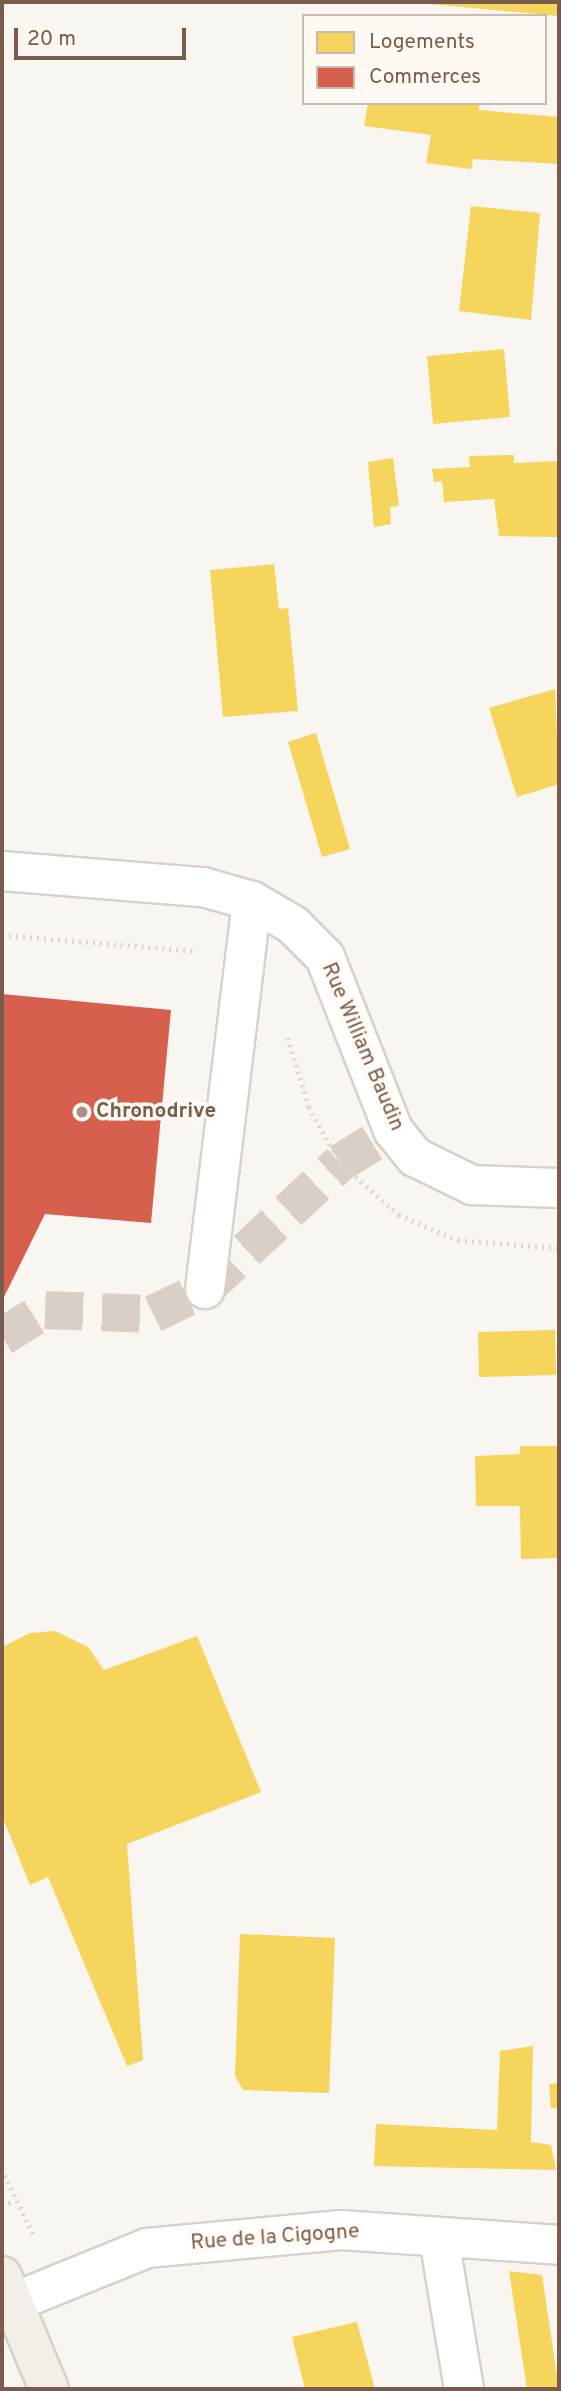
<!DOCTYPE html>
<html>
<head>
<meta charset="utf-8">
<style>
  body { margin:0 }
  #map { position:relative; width:561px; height:2391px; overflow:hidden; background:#f9f5f0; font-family:Overpass,sans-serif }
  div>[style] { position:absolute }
  .homes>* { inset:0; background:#f6d55c }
  .shops>* { inset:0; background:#d6604d }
  .minor-tunnel>* { height:38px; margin-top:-19px; transform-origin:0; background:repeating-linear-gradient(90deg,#d9cfc7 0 38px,transparent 0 57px) }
  .path>* { height:4.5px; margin-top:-2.25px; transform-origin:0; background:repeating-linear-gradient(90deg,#dcd5d0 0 2px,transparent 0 7px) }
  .roads { filter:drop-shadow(2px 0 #d7d1cb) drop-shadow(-2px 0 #d7d1cb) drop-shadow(0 2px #d7d1cb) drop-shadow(0 -2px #d7d1cb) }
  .minor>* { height:38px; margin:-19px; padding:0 19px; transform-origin:19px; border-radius:19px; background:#fefefd }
  .major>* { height:38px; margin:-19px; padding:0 19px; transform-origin:19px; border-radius:19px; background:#f3eee8 }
  .dots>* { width:19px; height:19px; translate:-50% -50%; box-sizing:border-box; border:4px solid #fffaf3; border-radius:50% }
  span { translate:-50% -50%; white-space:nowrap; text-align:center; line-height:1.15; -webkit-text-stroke:7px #fffaf3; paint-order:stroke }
  .street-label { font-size:21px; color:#7a5c4d }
  .poi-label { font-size:21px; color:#7a5c4d; font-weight:700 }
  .left { translate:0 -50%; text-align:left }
  .frame { position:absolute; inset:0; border:4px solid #7a5c4d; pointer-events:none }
  .legend { position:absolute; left:302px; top:14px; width:245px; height:91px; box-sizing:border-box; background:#fffaf3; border:2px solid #cabbb1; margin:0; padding:9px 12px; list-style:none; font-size:21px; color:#7a5c4d }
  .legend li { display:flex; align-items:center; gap:14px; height:35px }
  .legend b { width:35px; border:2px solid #cabbb1 }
  .scale { position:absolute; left:14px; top:28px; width:172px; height:32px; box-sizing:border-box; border:4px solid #7a5c4d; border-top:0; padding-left:9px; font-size:21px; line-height:24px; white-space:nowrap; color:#7a5c4d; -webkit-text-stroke:5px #fffaf3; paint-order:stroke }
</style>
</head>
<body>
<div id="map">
  <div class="homes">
    <div style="clip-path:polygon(430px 2px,559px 2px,559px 16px,430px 4px)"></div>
    <div style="clip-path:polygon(368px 103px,479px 103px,479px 110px,559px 117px,559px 164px,473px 159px,471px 169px,426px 163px,431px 135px,364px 126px)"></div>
    <div style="clip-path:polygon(471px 206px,540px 213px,531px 320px,459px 311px)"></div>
    <div style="clip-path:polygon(504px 349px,510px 417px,433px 424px,427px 356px)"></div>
    <div style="clip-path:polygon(514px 455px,514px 463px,559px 461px,559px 537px,499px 536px,494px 499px,444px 502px,442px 481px,434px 482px,432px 469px,470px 467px,469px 456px)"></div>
    <div style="clip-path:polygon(393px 458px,399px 506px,390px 507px,391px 524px,374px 527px,368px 462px)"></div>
    <div style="clip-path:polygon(274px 564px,279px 609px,288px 608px,298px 711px,223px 717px,210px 570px)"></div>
    <div style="clip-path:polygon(555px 689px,559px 784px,517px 797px,489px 708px)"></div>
    <div style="clip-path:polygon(316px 733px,350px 849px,322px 857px,288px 742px)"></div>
    <div style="clip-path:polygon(555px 1330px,556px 1375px,479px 1377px,478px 1332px)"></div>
    <div style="clip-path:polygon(520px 1446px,559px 1446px,559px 1558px,521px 1559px,520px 1506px,476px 1506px,475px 1456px,520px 1454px)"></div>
    <div style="clip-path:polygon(55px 1631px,88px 1647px,104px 1670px,197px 1636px,261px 1792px,127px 1844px,143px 2060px,127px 2066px,48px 1877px,30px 1885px,2px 1816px,2px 1647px,30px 1633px)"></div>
    <div style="clip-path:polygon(240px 1934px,335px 1938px,329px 2093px,243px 2090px,235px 2076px)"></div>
    <div style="clip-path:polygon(533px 2046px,531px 2142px,551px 2145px,556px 2170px,374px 2166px,376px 2124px,497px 2130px,500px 2051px)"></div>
    <div style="clip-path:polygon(559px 2083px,559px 2108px,551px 2108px,549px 2084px)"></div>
    <div style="clip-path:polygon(509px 2271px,542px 2275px,559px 2389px,527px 2389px)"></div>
    <div style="clip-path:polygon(357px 2322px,375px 2389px,305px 2389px,292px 2337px)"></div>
  </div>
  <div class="shops">
    <div style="clip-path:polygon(2px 994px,171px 1010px,151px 1223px,45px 1214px,2px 1301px)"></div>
  </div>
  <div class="minor-tunnel">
    <div style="left:2px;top:1337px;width:51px;rotate:-32.1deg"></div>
    <div style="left:45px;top:1310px;width:108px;rotate:2.1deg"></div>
    <div style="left:153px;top:1314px;width:58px;rotate:-25.7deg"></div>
    <div style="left:205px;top:1289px;width:185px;rotate:-43deg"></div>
    <div style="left:340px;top:1163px;width:62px;rotate:-31.9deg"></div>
  </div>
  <div class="path">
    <div style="left:2px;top:935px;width:196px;rotate:4.7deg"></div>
    <div style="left:288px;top:1038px;width:72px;rotate:73.1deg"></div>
    <div style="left:309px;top:1107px;width:64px;rotate:61deg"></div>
    <div style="left:340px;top:1163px;width:79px;rotate:41.4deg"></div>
    <div style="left:399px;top:1215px;width:64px;rotate:23deg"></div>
    <div style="left:458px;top:1240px;width:101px;rotate:4.5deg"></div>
    <div style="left:2px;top:2169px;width:76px;rotate:64.4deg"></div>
    <div style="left:2px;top:2206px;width:14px;rotate:-21deg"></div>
  </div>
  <div class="roads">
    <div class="minor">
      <div style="left:2px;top:871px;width:202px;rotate:4.6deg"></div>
      <div style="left:203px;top:887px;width:51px;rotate:15.9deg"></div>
      <div style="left:252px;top:901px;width:48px;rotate:30.3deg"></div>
      <div style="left:293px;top:925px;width:45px;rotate:45deg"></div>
      <div style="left:325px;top:957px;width:186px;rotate:68.5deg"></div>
      <div style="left:393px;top:1130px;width:35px;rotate:51deg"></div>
      <div style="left:415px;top:1157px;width:64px;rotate:26.2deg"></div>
      <div style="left:472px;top:1185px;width:87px;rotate:2deg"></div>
      <div style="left:205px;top:1289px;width:391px;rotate:-83.1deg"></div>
      <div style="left:439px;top:2238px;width:153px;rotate:80.6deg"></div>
      <div style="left:2px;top:2307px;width:157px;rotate:-22.1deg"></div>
      <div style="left:147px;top:2248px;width:195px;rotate:-5.3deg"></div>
      <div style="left:341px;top:2230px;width:219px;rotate:3.9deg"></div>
    </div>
    <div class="major">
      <div style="left:2px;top:2276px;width:122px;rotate:67.4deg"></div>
    </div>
  </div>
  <div class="dots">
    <div style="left:82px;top:1112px;background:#a69286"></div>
  </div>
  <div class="street-label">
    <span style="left:362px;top:1047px;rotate:67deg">Rue William Baudin</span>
    <span style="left:275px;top:2238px;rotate:-4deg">Rue de la Cigogne</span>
  </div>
  <div class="poi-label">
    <span class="left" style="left:96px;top:1112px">Chronodrive</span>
  </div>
  <div class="frame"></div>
  <ul class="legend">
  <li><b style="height:19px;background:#f6d55c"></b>Logements</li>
  <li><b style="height:19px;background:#d6604d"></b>Commerces</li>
  </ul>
  <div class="scale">20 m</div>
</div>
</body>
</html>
